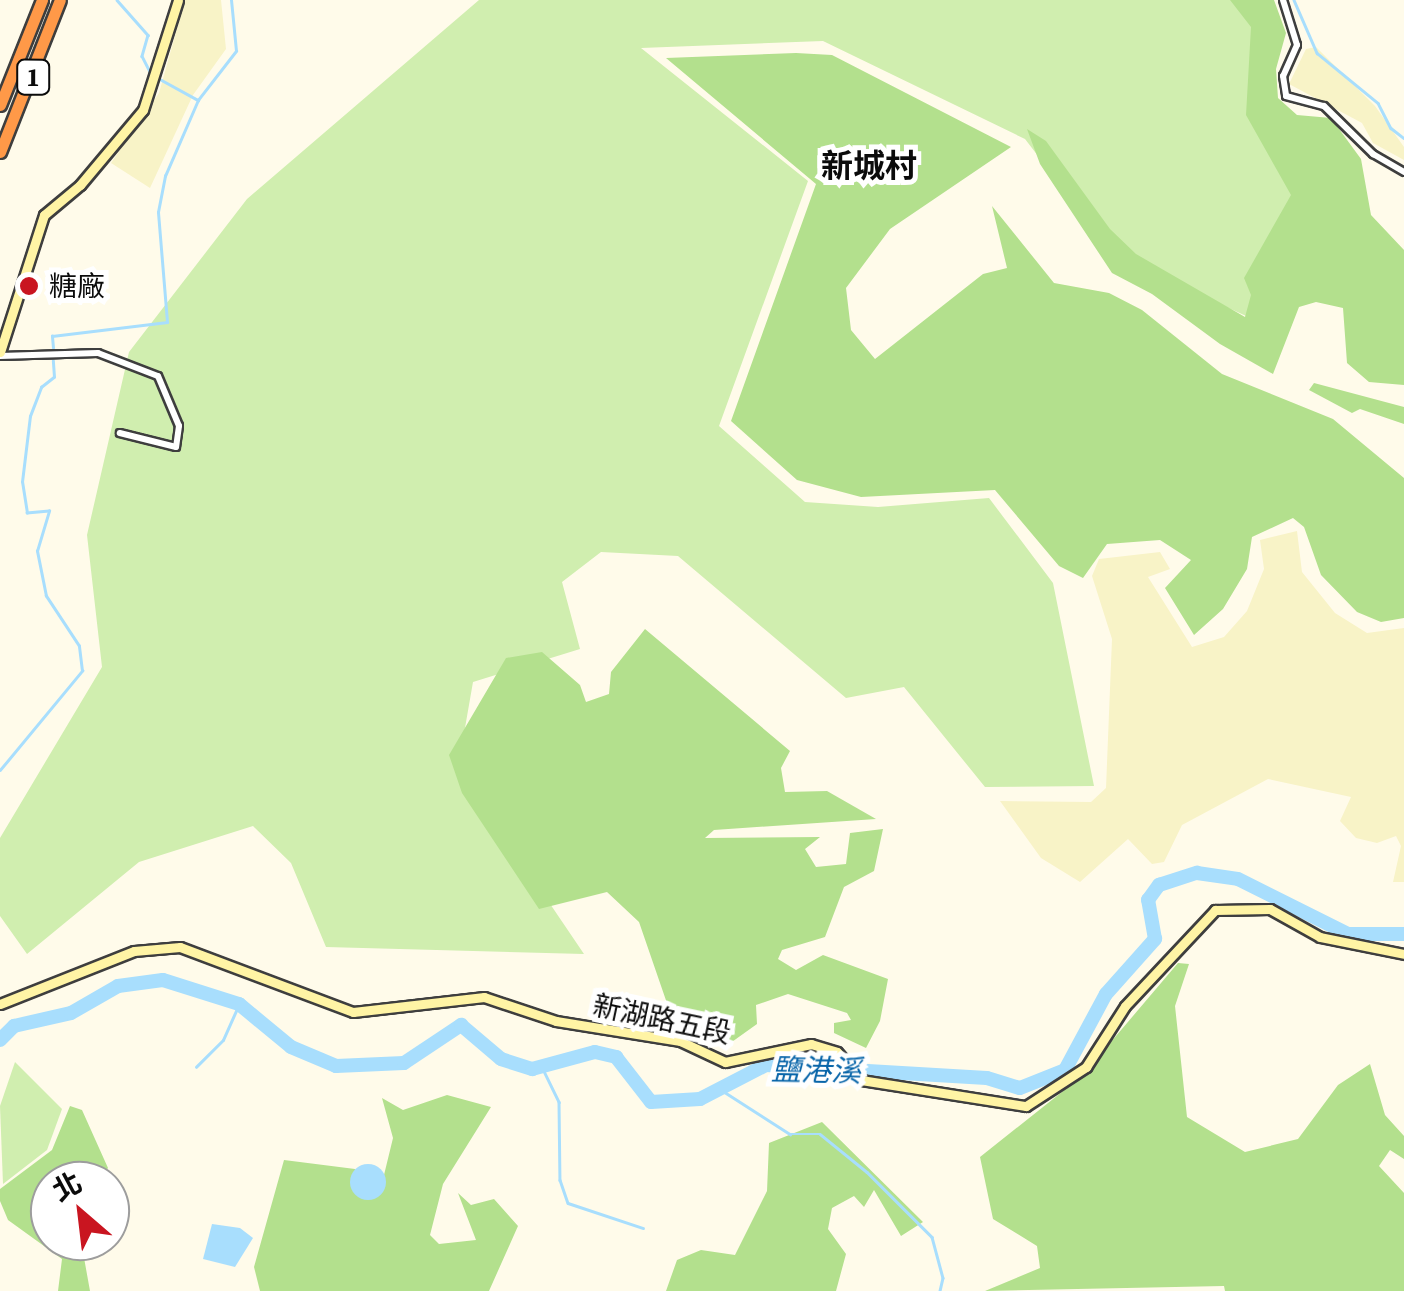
<!DOCTYPE html>
<html>
<head>
<meta charset="utf-8">
<style>
  body { margin:0 }
  #map { position:relative; width:1404px; height:1291px; overflow:hidden; background:#fffbea; font-family:"Source Serif 4","Noto Sans TC",serif }
  div>[style] { position:absolute }
  .farmland>* { inset:0; background:#f8f3c7 }
  .green>* { inset:0; background:#d0eeaf }
  .forest>* { inset:0; background:#b3e08d }
  .water>* { inset:0; background:#a8defd }
  .round { border-radius:50% }
  .stream>* { height:2.5px; margin:-1.25px; padding:0 1.25px; transform-origin:1.25px; border-radius:1.25px; background:#a8defd }
  .river>* { height:14px; margin:-7px; padding:0 7px; transform-origin:7px; border-radius:7px; background:#a8defd }
  .roads { filter:drop-shadow(2px 0 #3e3e3e) drop-shadow(-2px 0 #3e3e3e) drop-shadow(0 2px #3e3e3e) drop-shadow(0 -2px #3e3e3e) }
  .street>* { height:6px; margin:-3px; padding:0 3px; transform-origin:3px; border-radius:3px; background:#fff }
  .secondary>* { height:9px; margin:-4.5px; padding:0 4.5px; transform-origin:4.5px; border-radius:4.5px; background:#fff4a5 }
  .highway>* { height:11px; margin:-5.5px; padding:0 5.5px; transform-origin:5.5px; border-radius:5.5px; background:#ff9948 }
  .dots>* { width:28px; height:28px; translate:-50% -50%; box-sizing:border-box; border:5px solid #fff; border-radius:50% }
  span { translate:-50% -50%; white-space:nowrap; text-align:center; line-height:1.15; -webkit-text-stroke:10px #fff; paint-order:stroke }
  .shield-label span { padding:2px 8px; background:#fff; border:2px solid; border-radius:8px; -webkit-text-stroke-width:0 }
  .shield-label { font-size:25px; color:#0b0b0b; font-weight:700 }
  .poi-label { font-size:28px; color:#0b0b0b }
  .left { translate:0 -50%; text-align:left }
  .street-label { font-size:28px; color:#0b0b0b }
  .water-label { font-size:30px; color:#0865a9; font-style:italic }
  .quarter-label { font-size:32px; color:#0b0b0b; font-weight:700 }
  .north { position:absolute; left:30px; top:1161px; width:100px; height:100px; box-sizing:border-box; background:#fff; border:2px solid #9d9d9d; border-radius:50%; rotate:332deg; font-size:28px; font-weight:700; line-height:40px; text-align:center; color:#0b0b0b }
  .north::after { content:''; display:block; margin:auto; width:35px; height:45px; background:#c91520; clip-path:polygon(50% 0,100% 100%,50% 72%,0 100%) }
</style>
</head>
<body>
<div id="map">
  <div class="farmland">
    <div style="clip-path:polygon(185px 0,221px 0,226px 49px,193px 95px,150px 188px,111px 163px,159px 93px)"></div>
    <div style="clip-path:polygon(1316px 47px,1375px 106px,1404px 147px,1404px 160px,1373px 143px,1362px 123px,1289px 84px,1306px 49px)"></div>
    <div style="clip-path:polygon(1297px 531px,1302px 572px,1335px 613px,1367px 633px,1404px 628px,1404px 882px,1393px 882px,1401px 846px,1396px 836px,1377px 843px,1356px 838px,1340px 821px,1351px 797px,1268px 779px,1182px 825px,1164px 862px,1152px 864px,1128px 839px,1080px 882px,1041px 858px,1000px 801px,1091px 802px,1106px 788px,1112px 639px,1092px 576px,1099px 559px,1160px 552px,1170px 569px,1148px 577px,1192px 647px,1224px 637px,1247px 611px,1264px 569px,1260px 540px)"></div>
  </div>
  <div class="green">
    <div style="clip-path:polygon(479px 0,1248px 0,1264px 108px,1305px 187px,1268px 326px,1115px 256px,1025px 139px,823px 41px,641px 48px,808px 181px,719px 426px,805px 502px,878px 507px,989px 498px,1053px 583px,1094px 786px,985px 787px,904px 687px,846px 698px,678px 556px,601px 552px,562px 582px,580px 649px,473px 682px,458px 768px,584px 954px,326px 947px,291px 863px,253px 826px,139px 862px,27px 954px,0 916px,0 838px,102px 667px,87px 535px,129px 352px,247px 199px)"></div>
    <div style="clip-path:polygon(15px 1062px,62px 1109px,47px 1150px,3px 1184px,0 1106px)"></div>
  </div>
  <div class="forest">
    <div style="clip-path:polygon(1230px 0,1274px 0,1286px 33px,1276px 69px,1278px 98px,1297px 115px,1331px 118px,1361px 159px,1371px 215px,1404px 250px,1404px 385px,1369px 382px,1347px 363px,1343px 308px,1316px 302px,1299px 307px,1273px 374px,1220px 344px,1152px 294px,1112px 273px,1040px 164px,1027px 129px,1046px 141px,1110px 229px,1136px 254px,1245px 317px,1251px 295px,1244px 278px,1291px 195px,1246px 115px,1251px 27px)"></div>
    <div style="clip-path:polygon(796px 53px,832px 55px,1011px 147px,890px 229px,846px 288px,851px 330px,875px 359px,983px 274px,1007px 268px,992px 206px,1054px 283px,1109px 293px,1142px 310px,1222px 374px,1333px 419px,1404px 478px,1404px 618px,1381px 622px,1357px 612px,1321px 575px,1304px 527px,1293px 518px,1252px 537px,1247px 569px,1223px 609px,1194px 635px,1165px 588px,1191px 560px,1160px 540px,1107px 544px,1083px 578px,1059px 566px,995px 490px,861px 497px,797px 480px,731px 421px,816px 184px,666px 58px)"></div>
    <div style="clip-path:polygon(1314px 383px,1404px 407px,1404px 424px,1360px 409px,1352px 413px,1309px 390px)"></div>
    <div style="clip-path:polygon(645px 629px,790px 751px,781px 768px,785px 792px,827px 791px,876px 819px,714px 830px,705px 838px,820px 837px,805px 849px,816px 867px,846px 864px,850px 833px,883px 829px,874px 871px,844px 887px,825px 937px,782px 950px,778px 959px,796px 970px,823px 955px,888px 979px,880px 1021px,866px 1048px,834px 1033px,834px 1023px,851px 1020px,847px 1013px,788px 994px,756px 1005px,757px 1024px,729px 1044px,708px 1034px,649px 1031px,670px 1012px,639px 922px,607px 892px,539px 909px,462px 793px,449px 755px,506px 658px,542px 652px,580px 685px,586px 702px,609px 694px,611px 672px)"></div>
    <div style="clip-path:polygon(1178px 963px,1189px 964px,1175px 1006px,1187px 1117px,1245px 1152px,1298px 1139px,1338px 1085px,1370px 1064px,1385px 1115px,1404px 1136px,1404px 1159px,1390px 1150px,1379px 1166px,1404px 1193px,1404px 1291px,1225px 1291px,1224px 1286px,985px 1291px,1040px 1268px,1037px 1246px,993px 1219px,980px 1157px,1082px 1076px)"></div>
    <div style="clip-path:polygon(447px 1095px,491px 1107px,443px 1184px,430px 1235px,439px 1244px,476px 1240px,458px 1193px,471px 1205px,494px 1199px,518px 1226px,489px 1291px,260px 1291px,254px 1267px,284px 1160px,355px 1169px,367px 1186px,384px 1175px,393px 1138px,382px 1098px,403px 1110px)"></div>
    <div style="clip-path:polygon(70px 1106px,82px 1110px,108px 1168px,100px 1181px,50px 1181px,50px 1241px,81px 1241px,90px 1291px,58px 1291px,62px 1259px,8px 1220px,0 1201px,0 1189px,52px 1150px)"></div>
    <div style="clip-path:polygon(822px 1122px,923px 1222px,901px 1236px,874px 1190px,864px 1207px,854px 1196px,832px 1208px,828px 1229px,846px 1254px,836px 1291px,666px 1291px,677px 1260px,701px 1250px,735px 1255px,767px 1191px,769px 1143px)"></div>
  </div>
  <div class="water">
    <div class="round" style="left:350px;top:1164px;width:36px;height:36px"></div>
    <div style="clip-path:polygon(212px 1224px,240px 1228px,253px 1238px,235px 1267px,203px 1259px)"></div>
  </div>
  <div class="stream">
    <div style="left:117px;top:0;width:47px;rotate:48.5deg"></div>
    <div style="left:148px;top:35px;width:22px;rotate:106deg"></div>
    <div style="left:142px;top:56px;width:20px;rotate:63deg"></div>
    <div style="left:1294px;top:0;width:58px;rotate:66.5deg"></div>
    <div style="left:1317px;top:53px;width:79px;rotate:39.3deg"></div>
    <div style="left:1378px;top:103px;width:28px;rotate:63deg"></div>
    <div style="left:1391px;top:128px;width:16px;rotate:38deg"></div>
    <div style="left:158px;top:78px;width:46px;rotate:28.8deg"></div>
    <div style="left:53px;top:348px;width:12px;rotate:-95deg"></div>
    <div style="left:52px;top:336px;width:116px;rotate:-6.9deg"></div>
    <div style="left:167px;top:322px;width:110px;rotate:-94.7deg"></div>
    <div style="left:158px;top:212px;width:37px;rotate:-79deg"></div>
    <div style="left:165px;top:176px;width:83px;rotate:-66.5deg"></div>
    <div style="left:198px;top:100px;width:62px;rotate:-52.2deg"></div>
    <div style="left:236px;top:51px;width:51px;rotate:-95.6deg"></div>
    <div style="left:0;top:770px;width:129px;rotate:-50.4deg"></div>
    <div style="left:82px;top:671px;width:25px;rotate:-97deg"></div>
    <div style="left:79px;top:646px;width:60px;rotate:-123.4deg"></div>
    <div style="left:46px;top:596px;width:46px;rotate:-101.3deg"></div>
    <div style="left:37px;top:551px;width:42px;rotate:-73.3deg"></div>
    <div style="left:49px;top:511px;width:22px;rotate:175deg"></div>
    <div style="left:27px;top:513px;width:31px;rotate:-99deg"></div>
    <div style="left:22px;top:482px;width:66px;rotate:-83.1deg"></div>
    <div style="left:30px;top:416px;width:31px;rotate:-69deg"></div>
    <div style="left:41px;top:387px;width:16px;rotate:-38deg"></div>
    <div style="left:54px;top:377px;width:16px;rotate:-94deg"></div>
    <div style="left:196px;top:1067px;width:38px;rotate:-45deg"></div>
    <div style="left:223px;top:1040px;width:39px;rotate:-66deg"></div>
    <div style="left:542px;top:1067px;width:39px;rotate:64deg"></div>
    <div style="left:559px;top:1102px;width:78px;rotate:89.3deg"></div>
    <div style="left:560px;top:1180px;width:24px;rotate:71deg"></div>
    <div style="left:568px;top:1203px;width:79px;rotate:18.4deg"></div>
    <div style="left:723px;top:1091px;width:80px;rotate:32.7deg"></div>
    <div style="left:790px;top:1134px;width:30px"></div>
    <div style="left:820px;top:1134px;width:60px;rotate:39deg"></div>
    <div style="left:867px;top:1172px;width:92px;rotate:45deg"></div>
    <div style="left:932px;top:1237px;width:42px;rotate:75deg"></div>
    <div style="left:943px;top:1278px;width:13px;rotate:103deg"></div>
  </div>
  <div class="river">
    <div style="left:0;top:1040px;width:20px;rotate:-45deg"></div>
    <div style="left:14px;top:1026px;width:58px;rotate:-12.8deg"></div>
    <div style="left:71px;top:1013px;width:54px;rotate:-29.9deg"></div>
    <div style="left:118px;top:986px;width:45px;rotate:-7.6deg"></div>
    <div style="left:163px;top:980px;width:80px;rotate:17.5deg"></div>
    <div style="left:239px;top:1004px;width:67px;rotate:39.6deg"></div>
    <div style="left:291px;top:1047px;width:49px;rotate:22.9deg"></div>
    <div style="left:336px;top:1066px;width:68px;rotate:-2.5deg"></div>
    <div style="left:404px;top:1063px;width:69px;rotate:-33.7deg"></div>
    <div style="left:461px;top:1025px;width:52px;rotate:40.4deg"></div>
    <div style="left:501px;top:1059px;width:33px;rotate:18deg"></div>
    <div style="left:532px;top:1069px;width:65px;rotate:-15.1deg"></div>
    <div style="left:595px;top:1052px;width:22px;rotate:13deg"></div>
    <div style="left:616px;top:1057px;width:57px;rotate:52.1deg"></div>
    <div style="left:651px;top:1102px;width:49px;rotate:-3.5deg"></div>
    <div style="left:700px;top:1099px;width:74px;rotate:-27.3deg"></div>
    <div style="left:766px;top:1065px;width:221px;rotate:3.4deg"></div>
    <div style="left:987px;top:1078px;width:34px;rotate:17deg"></div>
    <div style="left:1020px;top:1088px;width:48px;rotate:-21.8deg"></div>
    <div style="left:1065px;top:1070px;width:86px;rotate:-61.7deg"></div>
    <div style="left:1106px;top:994px;width:74px;rotate:-48.3deg"></div>
    <div style="left:1155px;top:939px;width:40px;rotate:-100deg"></div>
    <div style="left:1148px;top:900px;width:19px;rotate:-54deg"></div>
    <div style="left:1159px;top:885px;width:40px;rotate:-18deg"></div>
    <div style="left:1197px;top:873px;width:41px;rotate:8.3deg"></div>
    <div style="left:1238px;top:879px;width:123px;rotate:26.6deg"></div>
    <div style="left:1348px;top:934px;width:56px"></div>
  </div>
  <div class="roads">
    <div class="street">
      <div style="left:1283px;top:0;width:47px;rotate:72.7deg"></div>
      <div style="left:1297px;top:45px;width:34px;rotate:114deg"></div>
      <div style="left:1283px;top:76px;width:20px;rotate:81deg"></div>
      <div style="left:1286px;top:96px;width:39px;rotate:15deg"></div>
      <div style="left:1324px;top:106px;width:69px;rotate:44.4deg"></div>
      <div style="left:1373px;top:154px;width:36px;rotate:30deg"></div>
      <div style="left:0;top:356px;width:98px;rotate:-1.8deg"></div>
      <div style="left:98px;top:353px;width:64px;rotate:21deg"></div>
      <div style="left:158px;top:376px;width:54px;rotate:67.2deg"></div>
      <div style="left:179px;top:426px;width:21px;rotate:98deg"></div>
      <div style="left:176px;top:447px;width:58px;rotate:-166deg"></div>
    </div>
    <div class="secondary">
      <div style="left:0;top:352px;width:144px;rotate:-72.2deg"></div>
      <div style="left:44px;top:215px;width:47px;rotate:-39.8deg"></div>
      <div style="left:80px;top:185px;width:98px;rotate:-50deg"></div>
      <div style="left:143px;top:110px;width:115px;rotate:-72.3deg"></div>
      <div style="left:0;top:1004px;width:144px;rotate:-21.6deg"></div>
      <div style="left:134px;top:951px;width:46px;rotate:-5deg"></div>
      <div style="left:180px;top:947px;width:185px;rotate:20.6deg"></div>
      <div style="left:353px;top:1012px;width:132px;rotate:-6.5deg"></div>
      <div style="left:484px;top:997px;width:76px;rotate:18.4deg"></div>
      <div style="left:556px;top:1021px;width:126px;rotate:9.2deg"></div>
      <div style="left:680px;top:1041px;width:50px;rotate:25deg"></div>
      <div style="left:725px;top:1062px;width:88px;rotate:-11.8deg"></div>
      <div style="left:811px;top:1044px;width:27px;rotate:17deg"></div>
      <div style="left:837px;top:1052px;width:37px;rotate:49deg"></div>
      <div style="left:861px;top:1080px;width:167px;rotate:9deg"></div>
      <div style="left:1026px;top:1106px;width:72px;rotate:-33deg"></div>
      <div style="left:1086px;top:1067px;width:72px;rotate:-57.4deg"></div>
      <div style="left:1125px;top:1006px;width:132px;rotate:-46.8deg"></div>
      <div style="left:1215px;top:910px;width:55px;rotate:-1deg"></div>
      <div style="left:1270px;top:909px;width:57px;rotate:29.2deg"></div>
      <div style="left:1320px;top:937px;width:86px;rotate:11.4deg"></div>
    </div>
    <div class="highway">
      <div style="left:0;top:105px;width:113px;rotate:-68.2deg"></div>
      <div style="left:0;top:152px;width:163px;rotate:-68.5deg"></div>
    </div>
  </div>
  <div class="dots">
    <div style="left:29px;top:286px;background:#c91520"></div>
  </div>
  <div class="shield-label">
    <span style="left:33px;top:77px">1</span>
  </div>
  <div class="poi-label">
    <span class="left" style="left:49px;top:286px">糖廠</span>
  </div>
  <div class="street-label">
    <span style="left:662px;top:1019px;rotate:12deg">新湖路五段</span>
  </div>
  <div class="water-label">
    <span style="left:816px;top:1071px;rotate:1deg">鹽港溪</span>
  </div>
  <div class="quarter-label">
    <span style="left:869px;top:166px">新城村</span>
  </div>
  <div class="north">北</div>
</div>
</body>
</html>
